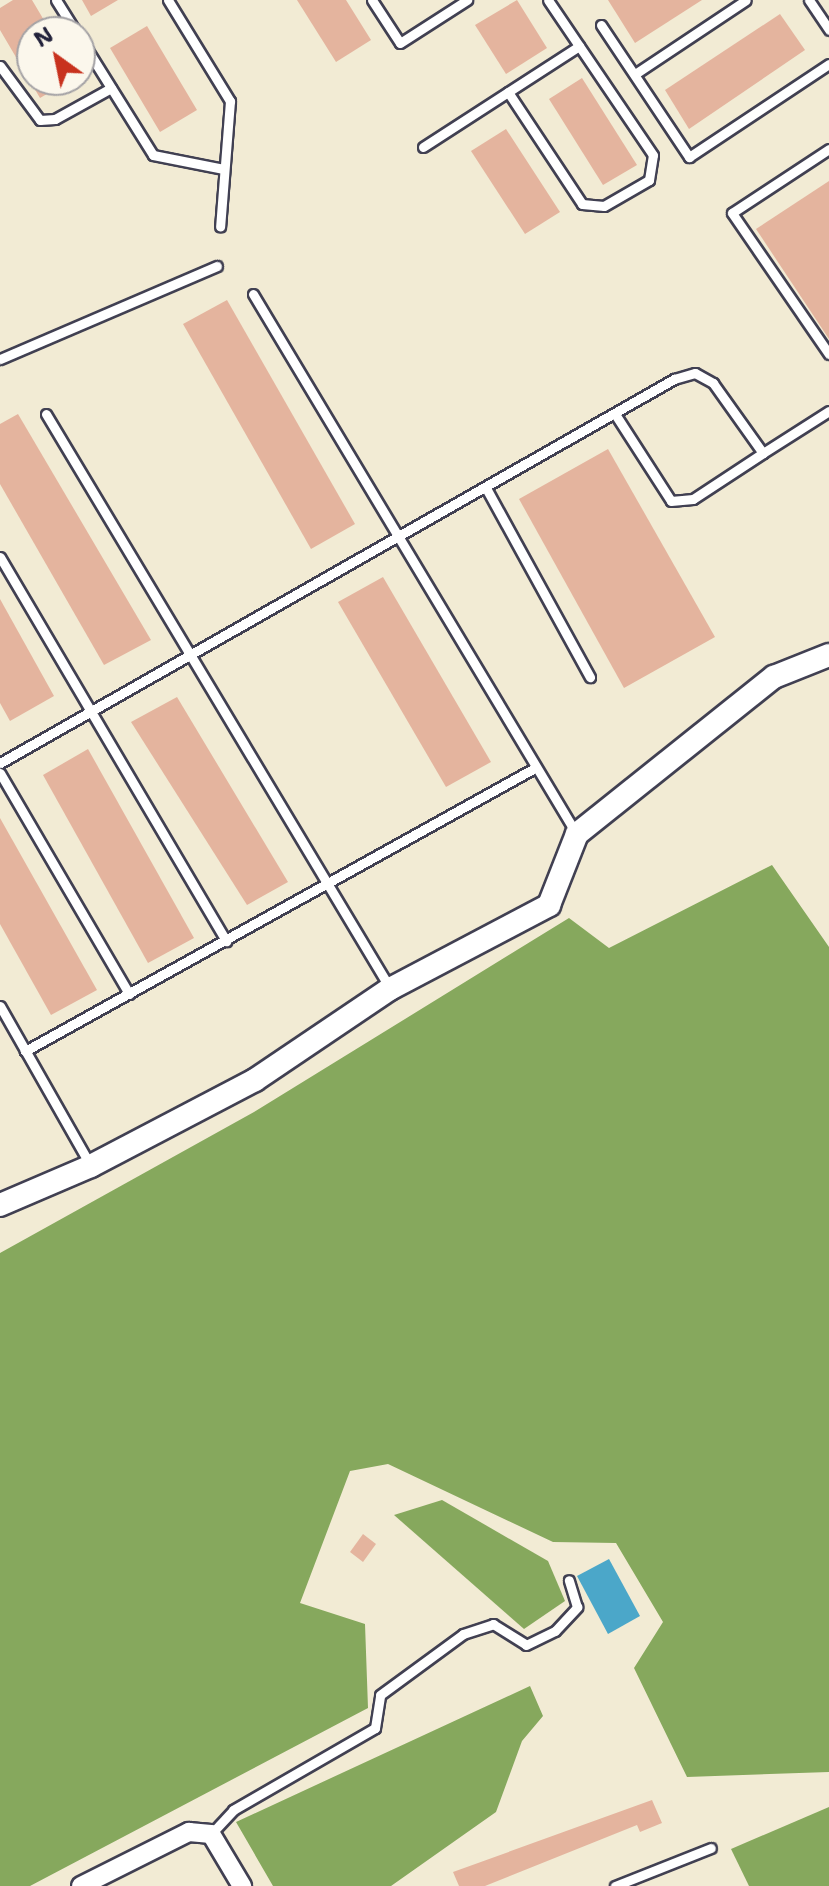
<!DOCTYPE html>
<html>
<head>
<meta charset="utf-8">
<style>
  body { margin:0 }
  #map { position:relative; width:829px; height:1886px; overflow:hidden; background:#f2ebd4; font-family:"Shantell Sans",sans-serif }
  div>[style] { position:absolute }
  .forest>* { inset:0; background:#86a85d }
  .water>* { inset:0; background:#4ba7c9 }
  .building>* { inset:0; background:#e4b49e }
  .roads { filter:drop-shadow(2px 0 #414052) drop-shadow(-2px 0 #414052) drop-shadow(0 2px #414052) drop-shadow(0 -2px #414052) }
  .service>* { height:9px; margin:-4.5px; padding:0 4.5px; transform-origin:4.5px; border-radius:4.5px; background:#fff }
  .minor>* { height:18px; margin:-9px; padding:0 9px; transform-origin:9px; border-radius:9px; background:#fff }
  .tertiary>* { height:22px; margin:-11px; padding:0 11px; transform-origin:11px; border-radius:11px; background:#fff }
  span { translate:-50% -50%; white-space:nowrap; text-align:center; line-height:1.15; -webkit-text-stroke:8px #fbf7ec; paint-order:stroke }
  .north { position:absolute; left:16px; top:16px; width:80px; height:80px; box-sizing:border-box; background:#fbf7ec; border:2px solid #a4a2a5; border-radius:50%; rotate:327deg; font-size:22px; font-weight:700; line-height:32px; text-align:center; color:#22223b }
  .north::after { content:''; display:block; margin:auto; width:28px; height:36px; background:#c8321e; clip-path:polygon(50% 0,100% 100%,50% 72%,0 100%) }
</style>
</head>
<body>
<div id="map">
  <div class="forest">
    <div style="clip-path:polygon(772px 865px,829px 947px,829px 1772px,687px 1777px,634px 1668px,663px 1622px,616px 1543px,553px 1542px,388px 1464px,350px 1471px,300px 1603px,365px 1624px,368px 1708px,30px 1886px,0 1886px,0 1253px,254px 1112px,569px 918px,609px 948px)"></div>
    <div style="clip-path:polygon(442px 1500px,548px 1561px,565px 1601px,524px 1629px,394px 1515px)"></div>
    <div style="clip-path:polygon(530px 1686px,543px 1716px,522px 1741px,496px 1812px,391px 1886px,273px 1886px,236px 1822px)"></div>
    <div style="clip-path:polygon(829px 1807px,829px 1886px,749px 1886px,731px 1849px)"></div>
  </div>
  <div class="water">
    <div style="clip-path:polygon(609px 1559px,640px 1616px,608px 1634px,577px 1576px)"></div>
  </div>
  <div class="building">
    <div style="clip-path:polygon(13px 0,32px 0,51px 32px,32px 32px,32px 80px,71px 80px,40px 98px,0 30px,0 8px)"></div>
    <div style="clip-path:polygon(82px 0,118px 0,91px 16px)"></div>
    <div style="clip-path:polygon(297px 0,346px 0,371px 40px,336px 62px)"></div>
    <div style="clip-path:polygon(517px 0,547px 48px,506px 74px,475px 25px)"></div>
    <div style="clip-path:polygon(608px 0,702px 0,635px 43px)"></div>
    <div style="clip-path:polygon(780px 14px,805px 50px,689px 129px,665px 90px)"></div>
    <div style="clip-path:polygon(147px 26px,197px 110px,160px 132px,110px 48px)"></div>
    <div style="clip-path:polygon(582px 78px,637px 165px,603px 185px,549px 99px)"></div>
    <div style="clip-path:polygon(506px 129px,560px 212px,525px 234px,471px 151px)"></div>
    <div style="clip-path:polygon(829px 181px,829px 339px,756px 229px)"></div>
    <div style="clip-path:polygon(227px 300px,355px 524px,311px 549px,183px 324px)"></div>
    <div style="clip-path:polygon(18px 414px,151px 640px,104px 665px,0 484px,0 424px)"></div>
    <div style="clip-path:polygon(608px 449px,715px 637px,624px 688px,519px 499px)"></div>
    <div style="clip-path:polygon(383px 577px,491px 762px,446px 787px,338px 602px)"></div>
    <div style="clip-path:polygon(0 599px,54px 696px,10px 721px,0 703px)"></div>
    <div style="clip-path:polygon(177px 697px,288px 882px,247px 905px,131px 722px)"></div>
    <div style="clip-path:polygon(88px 749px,194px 938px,148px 963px,43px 775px)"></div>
    <div style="clip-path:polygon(0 818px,97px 990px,51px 1015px,0 924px)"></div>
    <div style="clip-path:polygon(363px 1534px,376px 1544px,363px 1562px,350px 1552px)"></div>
    <div style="clip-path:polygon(652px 1800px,662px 1823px,640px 1832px,637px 1825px,485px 1886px,459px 1886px,453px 1872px)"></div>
  </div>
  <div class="roads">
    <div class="service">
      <div style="left:56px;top:0;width:38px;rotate:58deg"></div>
      <div style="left:168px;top:0;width:119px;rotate:58.5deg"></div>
      <div style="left:230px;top:101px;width:126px;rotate:94.5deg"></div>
      <div style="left:372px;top:0;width:51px;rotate:56.9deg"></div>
      <div style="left:400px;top:43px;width:80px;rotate:-32.7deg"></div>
      <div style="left:809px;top:0;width:36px;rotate:56deg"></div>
      <div style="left:601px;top:25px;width:159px;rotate:56.3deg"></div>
      <div style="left:689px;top:157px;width:168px;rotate:-33.6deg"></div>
      <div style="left:80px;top:38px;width:138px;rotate:58deg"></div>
      <div style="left:153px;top:155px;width:72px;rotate:11.2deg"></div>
      <div style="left:0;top:66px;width:67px;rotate:53.5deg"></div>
      <div style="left:40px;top:120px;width:15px;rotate:-4deg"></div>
      <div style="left:55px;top:119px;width:64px;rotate:-29deg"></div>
      <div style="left:635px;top:74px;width:133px;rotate:-33.7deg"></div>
      <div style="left:508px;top:92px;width:134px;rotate:56.5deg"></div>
      <div style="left:582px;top:204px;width:22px;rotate:5deg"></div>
      <div style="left:604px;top:206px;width:52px;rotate:-30deg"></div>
      <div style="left:649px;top:180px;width:25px;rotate:-81deg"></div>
      <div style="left:653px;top:155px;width:187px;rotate:-124.1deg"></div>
      <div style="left:423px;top:147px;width:186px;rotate:-32.9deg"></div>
      <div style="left:829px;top:149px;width:116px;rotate:146.6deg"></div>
      <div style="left:732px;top:213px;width:171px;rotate:55.5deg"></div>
      <div style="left:253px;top:294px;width:628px;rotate:59.07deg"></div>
      <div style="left:0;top:359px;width:236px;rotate:-23.2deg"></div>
      <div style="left:46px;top:414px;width:669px;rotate:59.07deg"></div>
      <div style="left:615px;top:414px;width:103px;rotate:57.2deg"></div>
      <div style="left:671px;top:501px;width:22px;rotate:-5deg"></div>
      <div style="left:693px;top:499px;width:84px;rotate:-33.3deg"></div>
      <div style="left:486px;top:488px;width:216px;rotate:61.2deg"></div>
      <div style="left:0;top:557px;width:446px;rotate:59.5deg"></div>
      <div style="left:0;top:763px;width:776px;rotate:-29.67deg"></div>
      <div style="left:674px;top:379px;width:22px;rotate:-16deg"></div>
      <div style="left:695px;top:373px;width:21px;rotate:29deg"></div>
      <div style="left:713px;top:383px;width:86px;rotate:54.5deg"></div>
      <div style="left:763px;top:453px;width:78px;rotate:-32.5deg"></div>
      <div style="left:0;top:773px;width:256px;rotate:59.7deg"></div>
      <div style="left:0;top:1006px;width:184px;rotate:60.4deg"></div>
      <div style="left:25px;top:1051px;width:581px;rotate:-29.04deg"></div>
      <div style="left:211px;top:1834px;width:33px;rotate:-47deg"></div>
      <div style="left:233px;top:1810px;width:164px;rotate:-30deg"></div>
      <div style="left:375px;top:1728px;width:33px;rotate:-81deg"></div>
      <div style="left:380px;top:1695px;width:103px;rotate:-36.3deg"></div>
      <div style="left:463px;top:1634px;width:32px;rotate:-18deg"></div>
      <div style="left:493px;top:1624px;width:39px;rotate:32deg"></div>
      <div style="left:526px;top:1645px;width:32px;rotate:-26deg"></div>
      <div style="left:555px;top:1631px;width:33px;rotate:-47deg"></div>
      <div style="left:577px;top:1607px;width:28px;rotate:-107deg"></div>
      <div style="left:615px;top:1886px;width:103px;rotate:-21.6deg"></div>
    </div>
    <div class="minor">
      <div style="left:81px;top:1886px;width:121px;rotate:-26.6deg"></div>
      <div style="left:189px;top:1832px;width:22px;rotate:5deg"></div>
      <div style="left:211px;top:1834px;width:61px;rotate:59.2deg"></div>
    </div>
    <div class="tertiary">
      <div style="left:0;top:1205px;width:99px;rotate:-23.2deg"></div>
      <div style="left:91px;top:1166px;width:185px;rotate:-27.7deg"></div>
      <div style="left:255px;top:1080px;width:163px;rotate:-34deg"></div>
      <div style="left:390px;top:989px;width:180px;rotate:-27.8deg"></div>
      <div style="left:549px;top:905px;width:76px;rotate:-68.5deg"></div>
      <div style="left:577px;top:834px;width:252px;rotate:-38.6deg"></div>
      <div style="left:774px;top:677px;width:59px;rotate:-21.8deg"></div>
    </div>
  </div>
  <div class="north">N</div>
</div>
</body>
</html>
